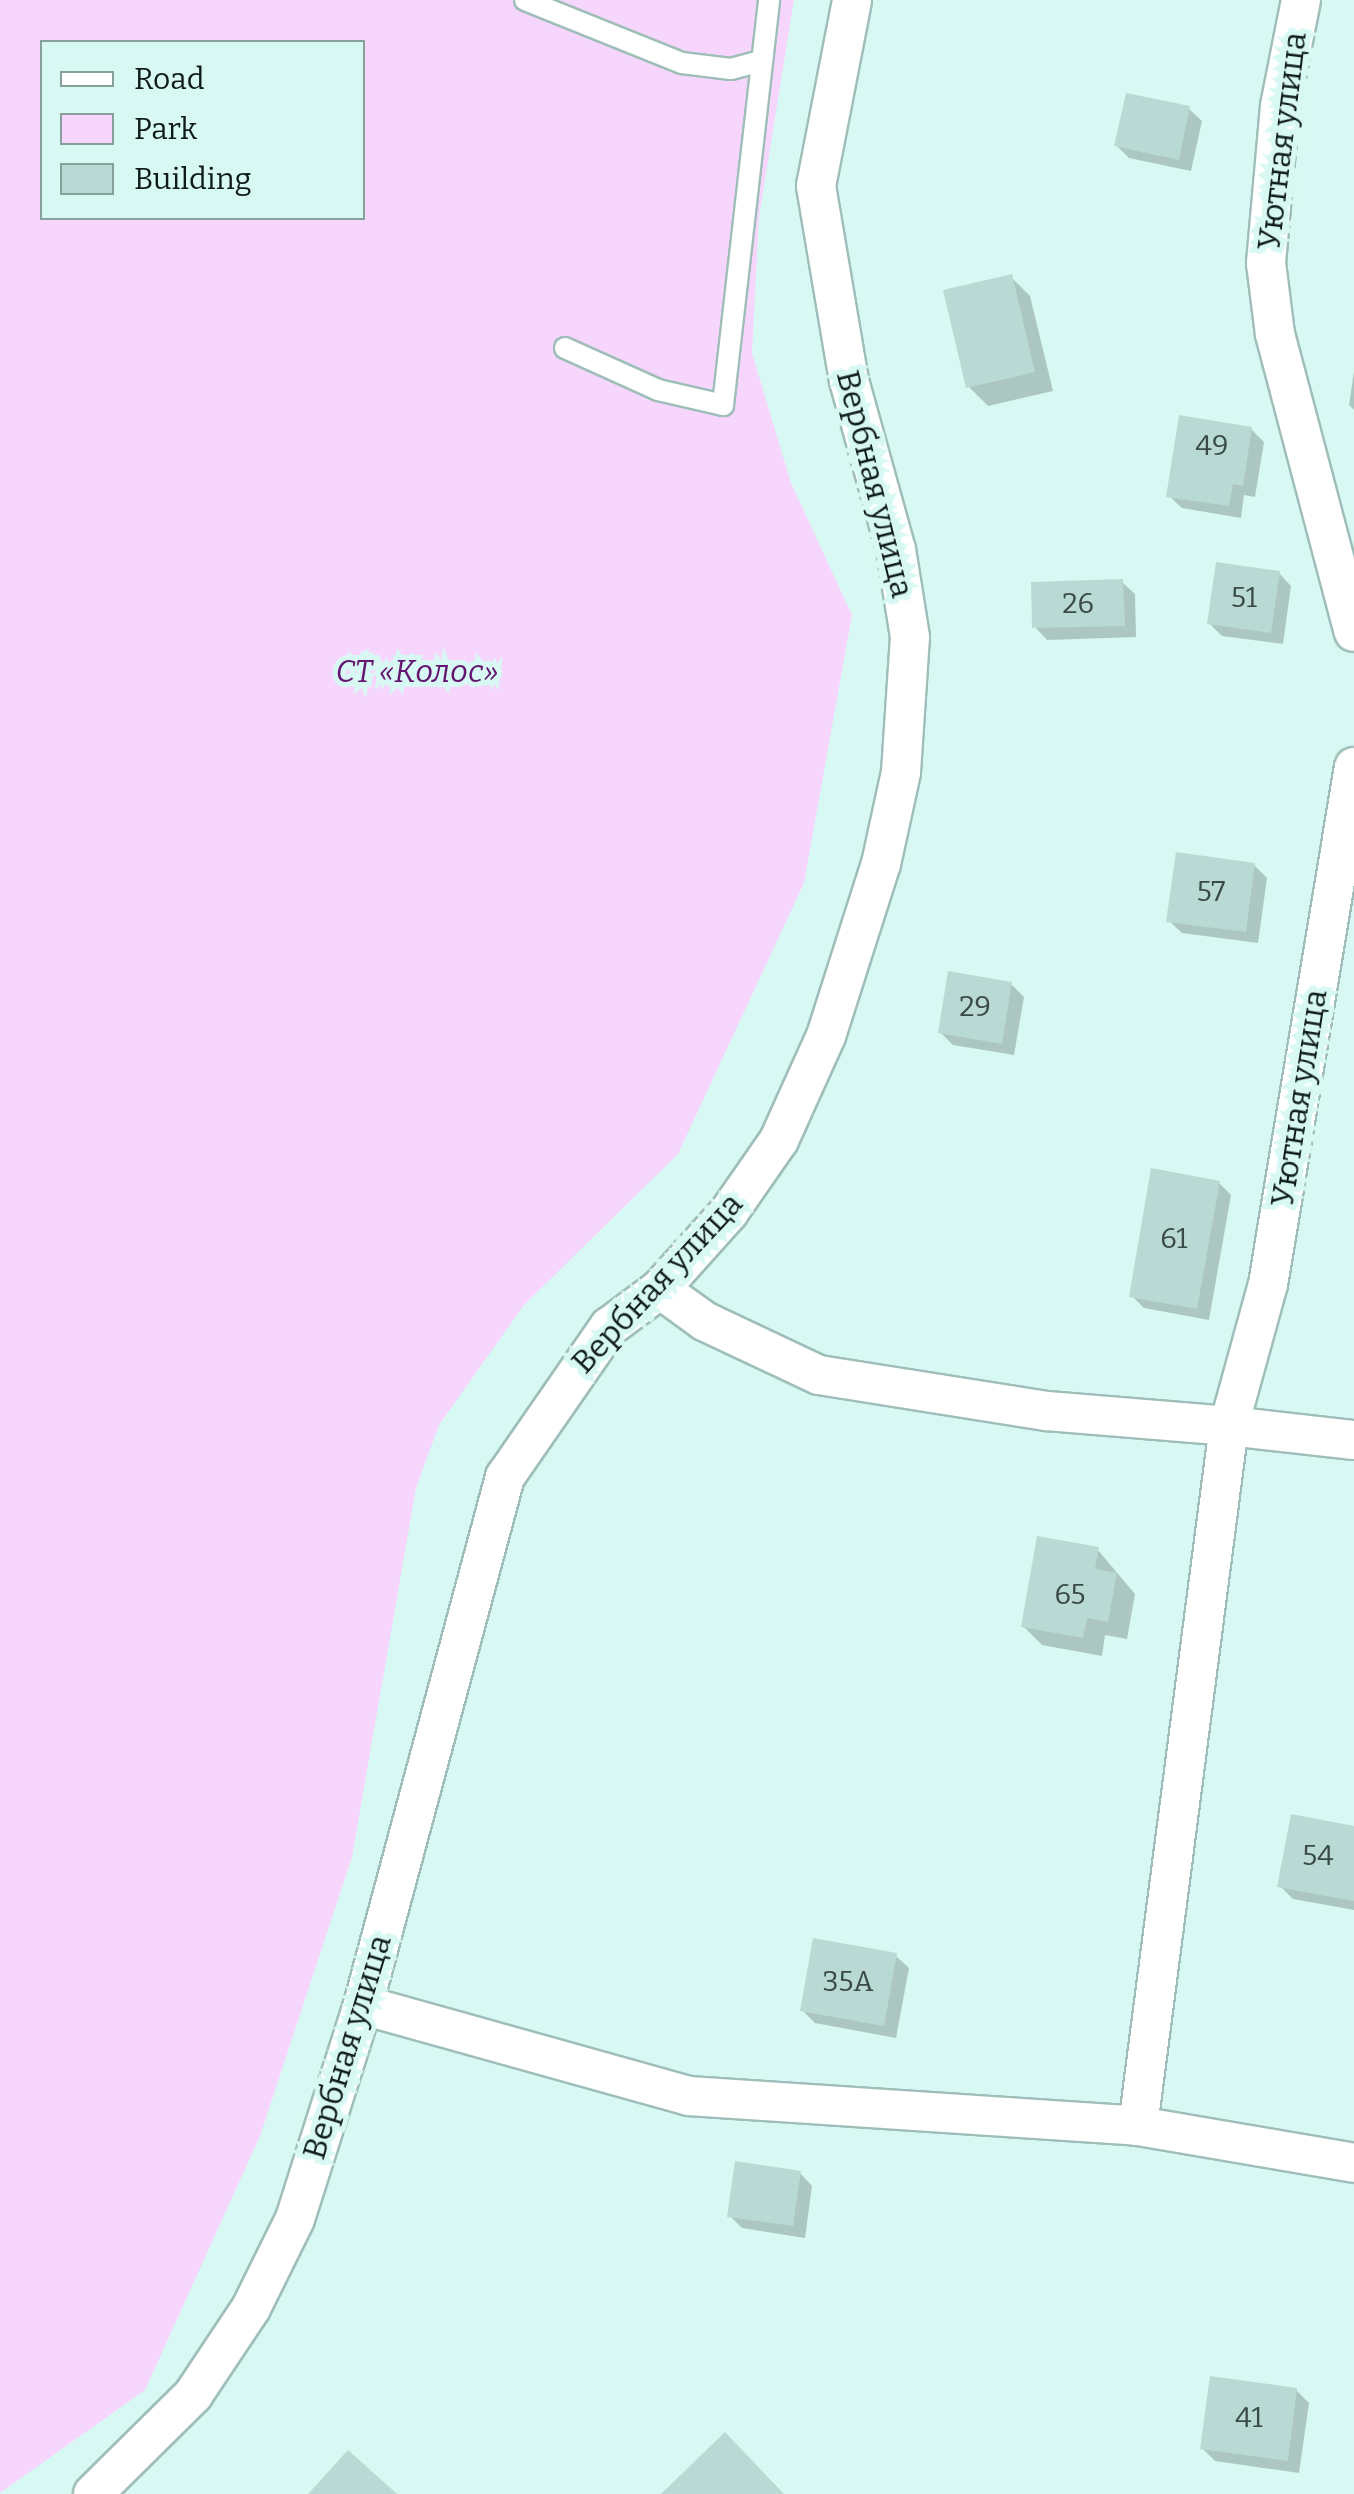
<!DOCTYPE html>
<html>
<head>
<meta charset="utf-8">
<style>
  body { margin:0 }
  #map { position:relative; width:1354px; height:2494px; overflow:hidden; background:#d8f9f3; font-family:Bitter,serif }
  div>[style] { position:absolute }
  .green>* { inset:0; background:#f7d6fd }
  .shadow>* { inset:0; background:#0003 }
  .building>* { inset:0; background:#b9d9d4 }
  .roads { filter:drop-shadow(2px 0 #9fbeb9) drop-shadow(-2px 0 #9fbeb9) drop-shadow(0 2px #9fbeb9) drop-shadow(0 -2px #9fbeb9) }
  .lane>* { height:20px; margin:-10px; padding:0 10px; transform-origin:10px; border-radius:10px; background:#fff }
  .street>* { height:38px; margin:-19px; padding:0 19px; transform-origin:19px; border-radius:19px; background:#fff }
  span { translate:-50% -50%; white-space:nowrap; text-align:center; line-height:1.15; -webkit-text-stroke:10px #d8f9f3; paint-order:stroke }
  .number-label { font-size:28px; color:#3a4a48 }
  .number-label span { -webkit-text-stroke-width:0 }
  .street-label { font-size:32px; color:#0f1b1a }
  .park-label { font-size:32px; color:#641671; font-style:italic }
  .legend { position:absolute; left:40px; top:40px; width:325px; height:180px; box-sizing:border-box; background:#d8f9f3; border:2px solid #88a09c; margin:0; padding:12px 18px; list-style:none; font-size:30px; color:#0f1b1a }
  .legend li { display:flex; align-items:center; gap:20px; height:50px }
  .legend b { width:50px; border:2px solid #88a09c }
</style>
</head>
<body>
<div id="map">
  <div class="green">
    <div style="clip-path:polygon(evenodd,0 0,794px 0,759px 217px,752px 353px,791px 483px,852px 615px,804px 883px,678px 1154px,524px 1305px,439px 1425px,416px 1488px,352px 1857px,260px 2136px,145px 2390px,0 2493px,0 0,42px 42px,362px 42px,362px 218px,42px 218px,42px 42px)"></div>
  </div>
  <div class="shadow">
    <div style="clip-path:polygon(1189px 109px,1202px 121px,1191px 171px,1129px 158px,1117px 146px)"></div>
    <div style="clip-path:polygon(1011px 277px,1030px 296px,1053px 391px,988px 406px,969px 387px)"></div>
    <div style="clip-path:polygon(1354px 371px,1354px 410px,1349px 405px)"></div>
    <div style="clip-path:polygon(1251px 429px,1264px 442px,1255px 497px,1244px 495px,1241px 518px,1182px 508px,1169px 496px)"></div>
    <div style="clip-path:polygon(1279px 573px,1291px 586px,1283px 644px,1222px 636px,1210px 624px)"></div>
    <div style="clip-path:polygon(1122px 582px,1135px 594px,1136px 637px,1047px 640px,1035px 627px)"></div>
    <div style="clip-path:polygon(1254px 865px,1267px 878px,1258px 943px,1182px 933px,1169px 921px)"></div>
    <div style="clip-path:polygon(1011px 984px,1024px 997px,1014px 1055px,953px 1045px,940px 1032px)"></div>
    <div style="clip-path:polygon(1219px 1183px,1231px 1195px,1209px 1320px,1144px 1308px,1132px 1296px)"></div>
    <div style="clip-path:polygon(1097px 1549px,1135px 1594px,1127px 1639px,1105px 1635px,1102px 1656px,1042px 1645px,1023px 1626px)"></div>
    <div style="clip-path:polygon(1354px 1828px,1354px 1910px,1293px 1899px,1280px 1886px)"></div>
    <div style="clip-path:polygon(896px 1956px,909px 1968px,896px 2038px,815px 2023px,802px 2010px)"></div>
    <div style="clip-path:polygon(800px 2173px,812px 2186px,805px 2238px,742px 2228px,730px 2216px)"></div>
    <div style="clip-path:polygon(1296px 2390px,1309px 2403px,1299px 2473px,1215px 2461px,1202px 2448px)"></div>
  </div>
  <div class="building">
    <div style="clip-path:polygon(1126px 93px,1190px 106px,1179px 160px,1114px 146px)"></div>
    <div style="clip-path:polygon(1012px 274px,1035px 372px,966px 388px,943px 290px)"></div>
    <div style="clip-path:polygon(1179px 415px,1252px 427px,1243px 486px,1233px 484px,1229px 506px,1166px 497px)"></div>
    <div style="clip-path:polygon(1216px 562px,1280px 571px,1271px 633px,1207px 624px)"></div>
    <div style="clip-path:polygon(1123px 579px,1125px 626px,1032px 628px,1031px 582px)"></div>
    <div style="clip-path:polygon(1176px 852px,1255px 863px,1246px 932px,1166px 922px)"></div>
    <div style="clip-path:polygon(948px 971px,1012px 982px,1002px 1044px,938px 1033px)"></div>
    <div style="clip-path:polygon(1151px 1168px,1220px 1181px,1197px 1309px,1129px 1297px)"></div>
    <div style="clip-path:polygon(1037px 1536px,1099px 1547px,1095px 1569px,1117px 1573px,1108px 1622px,1087px 1618px,1083px 1638px,1021px 1627px)"></div>
    <div style="clip-path:polygon(1291px 1814px,1354px 1826px,1354px 1901px,1277px 1887px)"></div>
    <div style="clip-path:polygon(813px 1938px,897px 1953px,884px 2026px,800px 2011px)"></div>
    <div style="clip-path:polygon(735px 2161px,801px 2171px,793px 2226px,727px 2217px)"></div>
    <div style="clip-path:polygon(1210px 2376px,1297px 2388px,1288px 2461px,1200px 2449px)"></div>
    <div style="clip-path:polygon(725px 2432px,784px 2494px,661px 2494px)"></div>
    <div style="clip-path:polygon(348px 2450px,397px 2494px,308px 2494px)"></div>
  </div>
  <div class="roads">
    <div class="lane">
      <div style="left:525px;top:0;width:169px;rotate:21.9deg"></div>
      <div style="left:682px;top:63px;width:49px;rotate:7deg"></div>
      <div style="left:731px;top:69px;width:31px;rotate:-15deg"></div>
      <div style="left:565px;top:348px;width:102px;rotate:24.3deg"></div>
      <div style="left:658px;top:390px;width:67px;rotate:13deg"></div>
      <div style="left:723px;top:405px;width:408px;rotate:-83.5deg"></div>
    </div>
    <div class="street">
      <div style="left:1301px;top:0;width:108px;rotate:101.2deg"></div>
      <div style="left:1280px;top:106px;width:158px;rotate:95.1deg"></div>
      <div style="left:1266px;top:263px;width:72px;rotate:82.8deg"></div>
      <div style="left:1275px;top:334px;width:308px;rotate:75.2deg"></div>
      <div style="left:1354px;top:767px;width:524px;rotate:99.44deg"></div>
      <div style="left:1268px;top:1284px;width:147px;rotate:105.4deg"></div>
      <div style="left:1229px;top:1426px;width:126px;rotate:6.4deg"></div>
      <div style="left:660px;top:1289px;width:54px;rotate:36deg"></div>
      <div style="left:704px;top:1321px;width:127px;rotate:25.2deg"></div>
      <div style="left:819px;top:1375px;width:231px;rotate:9deg"></div>
      <div style="left:1047px;top:1411px;width:183px;rotate:4.7deg"></div>
      <div style="left:1229px;top:1426px;width:706px;rotate:97.41deg"></div>
      <div style="left:363px;top:2005px;width:338px;rotate:15.6deg"></div>
      <div style="left:689px;top:2096px;width:450px;rotate:3.8deg"></div>
      <div style="left:1138px;top:2126px;width:219px;rotate:9.7deg"></div>
      <div style="left:93px;top:2494px;width:141px;rotate:-44.7deg"></div>
      <div style="left:193px;top:2395px;width:105px;rotate:-56.3deg"></div>
      <div style="left:251px;top:2308px;width:99px;rotate:-63.7deg"></div>
      <div style="left:295px;top:2219px;width:225px;rotate:-72.4deg"></div>
      <div style="left:363px;top:2005px;width:547px;rotate:-74.95deg"></div>
      <div style="left:505px;top:1477px;width:183px;rotate:-55.3deg"></div>
      <div style="left:609px;top:1327px;width:64px;rotate:-36.7deg"></div>
      <div style="left:660px;top:1289px;width:103px;rotate:-48.1deg"></div>
      <div style="left:729px;top:1212px;width:88px;rotate:-55.2deg"></div>
      <div style="left:779px;top:1140px;width:114px;rotate:-65.7deg"></div>
      <div style="left:826px;top:1036px;width:181px;rotate:-72.3deg"></div>
      <div style="left:881px;top:864px;width:94px;rotate:-77.7deg"></div>
      <div style="left:901px;top:772px;width:135px;rotate:-86.2deg"></div>
      <div style="left:910px;top:637px;width:88px;rotate:-99.1deg"></div>
      <div style="left:896px;top:550px;width:175px;rotate:-105.5deg"></div>
      <div style="left:849px;top:381px;width:198px;rotate:-99.6deg"></div>
      <div style="left:816px;top:186px;width:189px;rotate:-79deg"></div>
    </div>
  </div>
  <div class="number-label">
    <span style="left:1212px;top:446px">49</span>
    <span style="left:1244px;top:598px">51</span>
    <span style="left:1078px;top:604px">26</span>
    <span style="left:1211px;top:892px">57</span>
    <span style="left:975px;top:1007px">29</span>
    <span style="left:1174px;top:1239px">61</span>
    <span style="left:1070px;top:1595px">65</span>
    <span style="left:1318px;top:1856px">54</span>
    <span style="left:848px;top:1982px">35А</span>
    <span style="left:1249px;top:2418px">41</span>
  </div>
  <div class="street-label">
    <span style="left:1282px;top:141px;rotate:-83deg">Уютная улица</span>
    <span style="left:875px;top:484px;rotate:76deg">Вербная улица</span>
    <span style="left:1299px;top:1098px;rotate:-81deg">Уютная улица</span>
    <span style="left:657px;top:1283px;rotate:-47deg">Вербная улица</span>
    <span style="left:347px;top:2047px;rotate:-73deg">Вербная улица</span>
  </div>
  <div class="park-label">
    <span style="left:417px;top:671px">СТ «Колос»</span>
  </div>
  <ul class="legend">
  <li><b style="height:12px;background:#fff"></b>Road</li>
  <li><b style="height:28px;background:#f7d6fd"></b>Park</li>
  <li><b style="height:28px;background:#b9d9d4"></b>Building</li>
  </ul>
</div>
</body>
</html>
